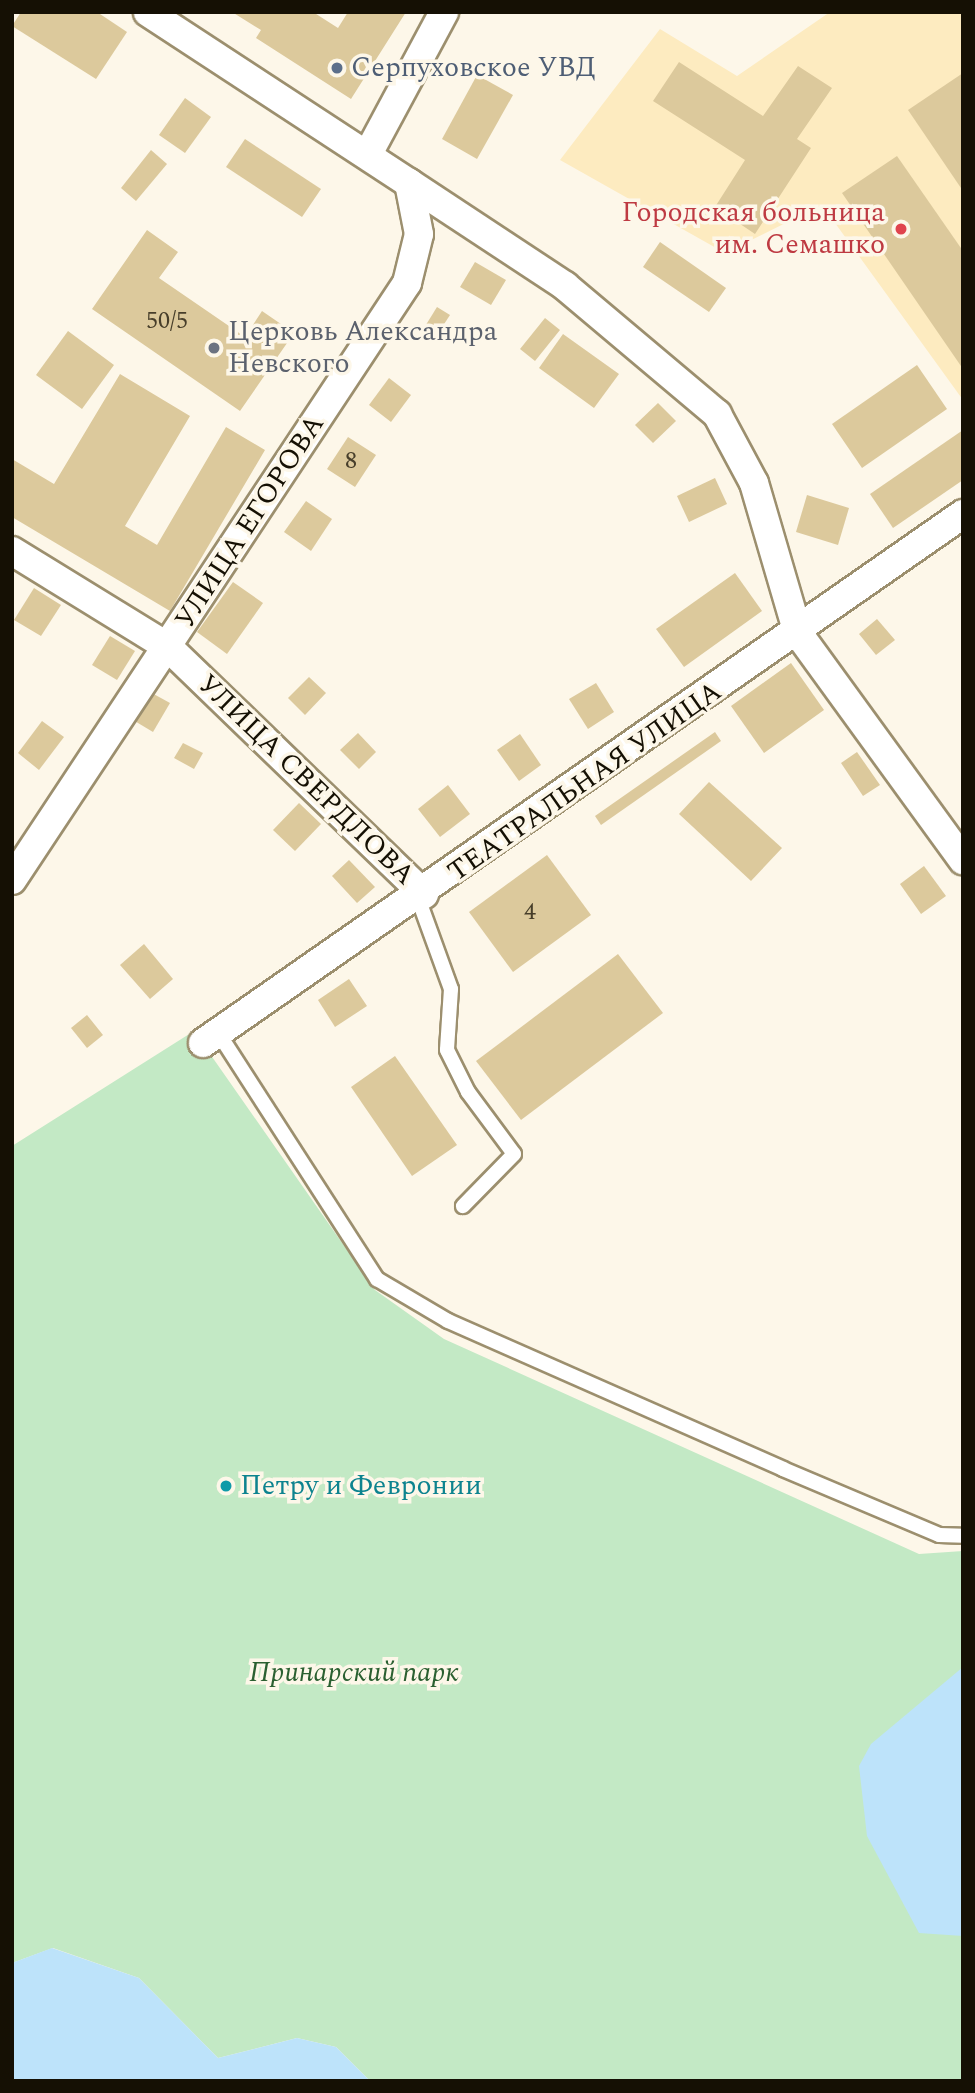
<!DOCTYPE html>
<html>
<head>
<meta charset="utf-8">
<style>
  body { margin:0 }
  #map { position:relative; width:975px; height:2093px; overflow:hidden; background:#fdf7e9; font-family:Spectral,serif }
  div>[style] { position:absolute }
  .built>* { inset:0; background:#fdebc0 }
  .green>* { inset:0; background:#c3e9c5 }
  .water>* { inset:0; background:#bde3fa }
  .building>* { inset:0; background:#dcc99c }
  .roads { filter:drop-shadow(2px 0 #9c8f6e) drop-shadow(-2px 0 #9c8f6e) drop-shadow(0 2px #9c8f6e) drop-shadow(0 -2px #9c8f6e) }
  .service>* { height:14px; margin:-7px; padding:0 7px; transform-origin:7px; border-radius:7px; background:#fff }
  .minor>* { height:28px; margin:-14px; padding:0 14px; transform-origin:14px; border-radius:14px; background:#fff }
  .dots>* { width:19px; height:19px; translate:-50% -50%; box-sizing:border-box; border:4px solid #fdf7e9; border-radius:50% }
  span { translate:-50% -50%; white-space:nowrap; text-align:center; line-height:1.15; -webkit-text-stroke:7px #fdf7e9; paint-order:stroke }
  .number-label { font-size:24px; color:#473e2a }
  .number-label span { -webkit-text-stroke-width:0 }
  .service-label { font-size:28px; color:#4e5e75 }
  .left { translate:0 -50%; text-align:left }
  .health-label { font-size:28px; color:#be3a42 }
  .right { translate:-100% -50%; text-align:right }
  .worship-label { font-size:28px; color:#5b616d }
  .street-label { font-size:28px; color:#151004 }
  .culture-label { font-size:28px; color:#0d838f }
  .park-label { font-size:28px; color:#2b6031; font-style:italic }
  .frame { position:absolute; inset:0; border:14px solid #151004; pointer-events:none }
</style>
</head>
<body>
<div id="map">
  <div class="built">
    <div style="clip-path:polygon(830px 12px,963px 12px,963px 400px,822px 205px,725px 253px,560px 160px,660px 29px,737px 76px)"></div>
  </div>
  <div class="green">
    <div style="clip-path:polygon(194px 1031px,375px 1290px,444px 1339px,919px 1554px,963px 1551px,963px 2081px,370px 2081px,336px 2047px,297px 2038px,218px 2058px,139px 1978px,53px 1948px,12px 1963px,12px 1146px)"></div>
  </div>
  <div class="water">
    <div style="clip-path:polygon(963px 1667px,963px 1936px,919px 1933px,867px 1836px,859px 1766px,871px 1744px)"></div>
    <div style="clip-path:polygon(52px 1948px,139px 1978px,218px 2058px,297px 2038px,336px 2047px,370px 2081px,12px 2081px,12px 1963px)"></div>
  </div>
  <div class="building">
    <div style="clip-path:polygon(21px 12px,97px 12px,127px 32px,96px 79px,12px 26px)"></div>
    <div style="clip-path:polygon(232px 12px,313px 12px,338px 28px,348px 12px,406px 12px,351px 99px,256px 38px,261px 30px)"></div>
    <div style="clip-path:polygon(679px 62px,763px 116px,798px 66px,832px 88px,797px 139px,811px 148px,755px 234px,715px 207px,745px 160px,653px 101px)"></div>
    <div style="clip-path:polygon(963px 73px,963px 191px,908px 110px)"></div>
    <div style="clip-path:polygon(477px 75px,513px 95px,477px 159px,442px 139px)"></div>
    <div style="clip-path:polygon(185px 98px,211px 117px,185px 153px,159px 135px)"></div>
    <div style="clip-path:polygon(245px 139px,321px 189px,302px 217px,226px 167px)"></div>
    <div style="clip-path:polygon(151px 150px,167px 164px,136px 201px,121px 188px)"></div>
    <div style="clip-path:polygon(897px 156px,963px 251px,963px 369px,842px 193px)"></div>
    <div style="clip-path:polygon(147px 230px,178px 252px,159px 278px,245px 337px,262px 311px,294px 333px,240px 411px,92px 309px)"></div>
    <div style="clip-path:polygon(660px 242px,726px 288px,709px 312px,643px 267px)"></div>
    <div style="clip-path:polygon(475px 262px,506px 280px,491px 305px,460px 287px)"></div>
    <div style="clip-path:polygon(437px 307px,450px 315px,437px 335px,424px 328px)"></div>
    <div style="clip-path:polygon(545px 318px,560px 330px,535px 361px,520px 349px)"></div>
    <div style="clip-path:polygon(68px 331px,114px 365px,82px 409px,36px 375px)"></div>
    <div style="clip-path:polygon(563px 334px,619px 374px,594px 408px,539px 368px)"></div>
    <div style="clip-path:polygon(917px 365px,947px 409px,862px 468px,832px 424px)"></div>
    <div style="clip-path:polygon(120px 374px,190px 416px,125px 526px,157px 545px,226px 427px,265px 450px,170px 611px,12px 517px,12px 459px,54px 484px)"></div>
    <div style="clip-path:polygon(389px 378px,411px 395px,391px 422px,369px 405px)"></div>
    <div style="clip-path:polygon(658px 403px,676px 421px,653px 443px,635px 425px)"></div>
    <div style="clip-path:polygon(963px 430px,963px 480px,893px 528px,870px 494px)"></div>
    <div style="clip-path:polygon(348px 437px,376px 455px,355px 487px,327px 469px)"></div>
    <div style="clip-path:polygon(715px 478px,727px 504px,689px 522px,677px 496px)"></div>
    <div style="clip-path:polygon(807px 495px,849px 508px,838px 545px,796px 532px)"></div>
    <div style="clip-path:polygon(306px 501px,332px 519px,311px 551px,284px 532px)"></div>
    <div style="clip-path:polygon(735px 573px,762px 611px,684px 667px,656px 629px)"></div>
    <div style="clip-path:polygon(233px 582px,263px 603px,227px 654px,197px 632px)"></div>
    <div style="clip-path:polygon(34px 588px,61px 605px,41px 636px,14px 620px)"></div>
    <div style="clip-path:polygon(877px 619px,895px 640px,876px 655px,859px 634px)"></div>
    <div style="clip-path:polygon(110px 636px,135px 651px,117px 680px,92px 665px)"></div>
    <div style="clip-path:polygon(791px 663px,824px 710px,764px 753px,731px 706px)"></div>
    <div style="clip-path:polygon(309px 677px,326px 693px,305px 715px,288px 698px)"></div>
    <div style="clip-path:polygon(596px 683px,614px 712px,588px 729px,569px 699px)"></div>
    <div style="clip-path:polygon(150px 692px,170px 703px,153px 732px,133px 720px)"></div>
    <div style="clip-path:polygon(42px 721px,64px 737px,39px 770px,18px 753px)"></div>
    <div style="clip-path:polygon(715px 732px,721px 741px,601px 825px,595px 816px)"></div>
    <div style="clip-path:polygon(358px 733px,376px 752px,359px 769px,340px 750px)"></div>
    <div style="clip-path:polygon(520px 734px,541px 765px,519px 781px,497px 750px)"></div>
    <div style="clip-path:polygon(183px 743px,203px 753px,194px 769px,174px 758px)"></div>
    <div style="clip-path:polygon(857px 752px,880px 785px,863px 796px,841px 763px)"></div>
    <div style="clip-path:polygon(709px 782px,782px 848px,751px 881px,679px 814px)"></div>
    <div style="clip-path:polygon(448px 785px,470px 814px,440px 837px,418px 809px)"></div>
    <div style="clip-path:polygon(299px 803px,321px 824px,295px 851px,273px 830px)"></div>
    <div style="clip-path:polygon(547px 855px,591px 915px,513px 972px,469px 912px)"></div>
    <div style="clip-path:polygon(349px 860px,375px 887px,357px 903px,332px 876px)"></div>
    <div style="clip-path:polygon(924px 866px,946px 896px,921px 914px,900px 884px)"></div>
    <div style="clip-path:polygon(144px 944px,173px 979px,150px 999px,120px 965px)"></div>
    <div style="clip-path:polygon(618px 954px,663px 1013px,521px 1120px,476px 1061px)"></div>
    <div style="clip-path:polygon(349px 979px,367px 1006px,335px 1027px,318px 1000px)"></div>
    <div style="clip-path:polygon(87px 1015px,103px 1035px,87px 1048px,71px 1028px)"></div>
    <div style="clip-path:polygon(395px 1056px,457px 1145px,412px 1176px,351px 1087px)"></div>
  </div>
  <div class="roads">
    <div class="service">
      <div style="left:418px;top:898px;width:97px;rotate:70.1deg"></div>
      <div style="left:451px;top:989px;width:61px;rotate:93.8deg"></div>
      <div style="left:447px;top:1050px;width:47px;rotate:63.4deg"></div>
      <div style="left:468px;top:1092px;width:77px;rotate:53.4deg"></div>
      <div style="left:514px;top:1154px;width:73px;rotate:134.4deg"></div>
      <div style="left:219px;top:1034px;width:292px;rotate:57.2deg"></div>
      <div style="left:377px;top:1279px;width:82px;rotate:30.6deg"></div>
      <div style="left:448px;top:1321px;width:366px;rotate:23.8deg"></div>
      <div style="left:783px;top:1469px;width:169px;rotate:22.9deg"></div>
      <div style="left:939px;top:1535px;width:24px;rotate:2deg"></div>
    </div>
    <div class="minor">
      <div style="left:369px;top:152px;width:159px;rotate:-61.8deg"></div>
      <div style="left:409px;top:183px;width:187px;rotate:33.4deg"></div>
      <div style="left:565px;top:286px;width:199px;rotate:40.1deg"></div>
      <div style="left:717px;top:414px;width:78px;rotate:61.8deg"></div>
      <div style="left:754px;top:483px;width:156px;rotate:73.7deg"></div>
      <div style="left:798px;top:633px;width:281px;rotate:54deg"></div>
      <div style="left:12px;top:551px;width:183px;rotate:31.6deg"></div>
      <div style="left:168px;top:647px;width:356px;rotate:44deg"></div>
      <div style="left:12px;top:880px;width:716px;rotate:-56.51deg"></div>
      <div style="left:407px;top:283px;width:50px;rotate:-76.2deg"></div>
      <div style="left:419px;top:234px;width:52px;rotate:-101.1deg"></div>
      <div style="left:409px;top:183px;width:312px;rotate:-146.8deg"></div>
      <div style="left:203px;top:1043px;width:926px;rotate:-34.84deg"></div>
    </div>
  </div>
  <div class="dots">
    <div style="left:337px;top:68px;background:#5c6f8a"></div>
    <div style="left:901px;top:229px;background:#e0444e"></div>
    <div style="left:214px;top:348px;background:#6b7280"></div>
    <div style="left:226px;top:1486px;background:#0f9aa8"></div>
  </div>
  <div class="number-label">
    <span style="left:167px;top:322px">50/5</span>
    <span style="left:351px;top:462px">8</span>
    <span style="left:530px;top:913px">4</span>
  </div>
  <div class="service-label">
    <span class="left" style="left:351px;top:68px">Серпуховское УВД</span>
  </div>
  <div class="health-label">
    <span class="right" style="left:885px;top:229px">Городская больница<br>им. Семашко</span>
  </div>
  <div class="worship-label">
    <span class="left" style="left:228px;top:348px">Церковь Александра<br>Невского</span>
  </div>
  <div class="street-label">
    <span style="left:250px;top:522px;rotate:-57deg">УЛИЦА ЕГОРОВА</span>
    <span style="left:306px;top:780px;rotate:44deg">УЛИЦА СВЕРДЛОВА</span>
    <span style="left:585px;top:782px;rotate:-35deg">ТЕАТРАЛЬНАЯ УЛИЦА</span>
  </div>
  <div class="culture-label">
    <span class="left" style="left:240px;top:1486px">Петру и Февронии</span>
  </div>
  <div class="park-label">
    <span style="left:354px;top:1673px">Принарский парк</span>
  </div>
  <div class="frame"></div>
</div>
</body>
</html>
